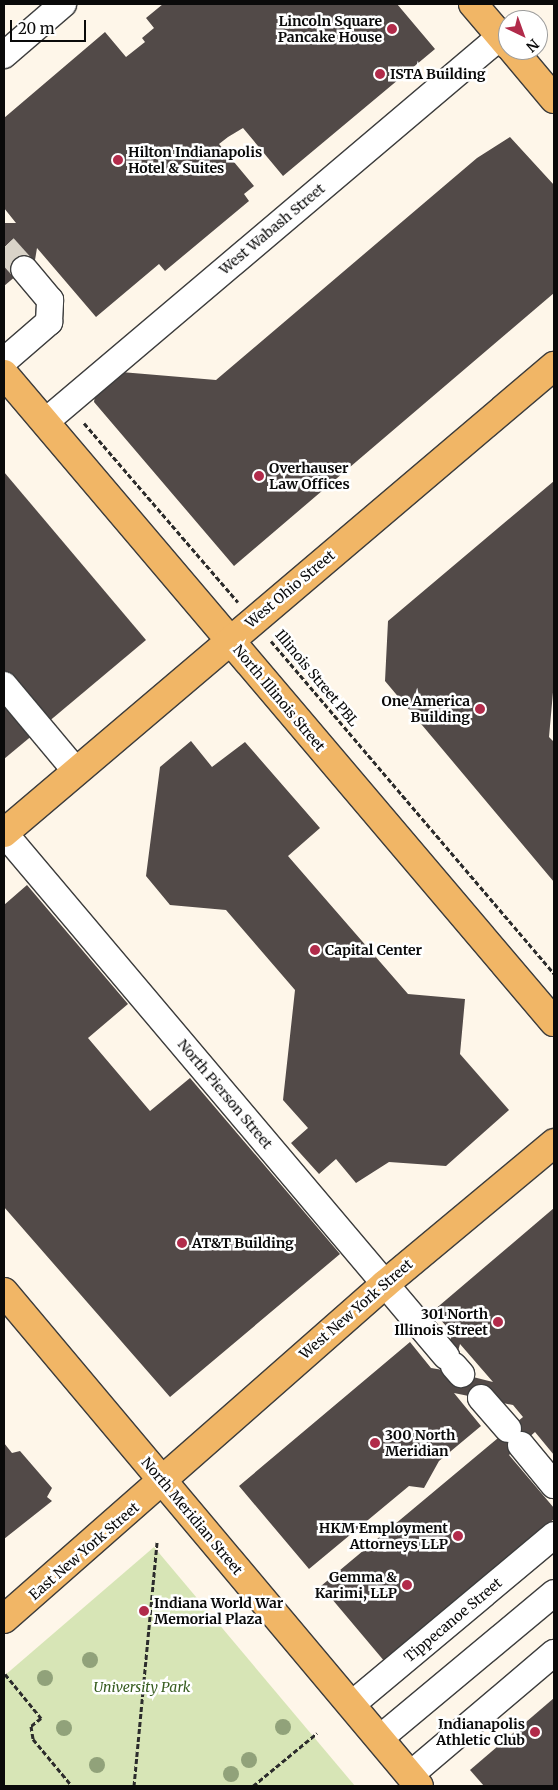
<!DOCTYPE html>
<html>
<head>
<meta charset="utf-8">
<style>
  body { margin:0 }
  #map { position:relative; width:558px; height:1790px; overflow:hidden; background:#fef6e9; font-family:Merriweather,serif }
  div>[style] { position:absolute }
  .green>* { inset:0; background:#d7e5b6 }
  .building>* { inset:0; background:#524a48 }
  .minor-tunnel>* { height:26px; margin-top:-13px; transform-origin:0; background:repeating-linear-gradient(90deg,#d9d3c8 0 26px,transparent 0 39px) }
  .path>* { height:3px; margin-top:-1.5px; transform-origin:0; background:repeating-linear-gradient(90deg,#2c2c2c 0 5px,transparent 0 7.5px) }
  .roads { filter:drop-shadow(1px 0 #3d3d3d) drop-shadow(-1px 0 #3d3d3d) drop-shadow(0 1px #3d3d3d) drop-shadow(0 -1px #3d3d3d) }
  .minor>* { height:26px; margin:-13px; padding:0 13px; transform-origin:13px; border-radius:13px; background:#fff }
  .major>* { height:28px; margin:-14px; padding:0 14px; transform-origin:14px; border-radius:14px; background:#f1b666 }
  .trees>* { width:16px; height:16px; margin:-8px; border-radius:50%; background:#91a27a }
  .dots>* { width:14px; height:14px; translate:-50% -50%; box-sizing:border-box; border:2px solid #fff; border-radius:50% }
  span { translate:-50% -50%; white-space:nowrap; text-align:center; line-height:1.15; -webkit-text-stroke:5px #fff; paint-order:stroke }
  .poi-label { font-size:14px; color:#0a0a0a; font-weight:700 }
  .right { translate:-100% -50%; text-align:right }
  .left { translate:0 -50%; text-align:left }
  .street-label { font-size:14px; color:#0a0a0a }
  .park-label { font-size:14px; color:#375d20; font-style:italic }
  .frame { position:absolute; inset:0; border:5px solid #0a0a0a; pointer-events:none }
  .north { position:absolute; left:498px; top:10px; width:50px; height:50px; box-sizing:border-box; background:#fff; border:1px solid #9d9d9d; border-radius:50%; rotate:138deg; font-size:14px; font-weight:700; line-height:20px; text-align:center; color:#0a0a0a }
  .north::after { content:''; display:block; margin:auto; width:18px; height:22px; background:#b12b4a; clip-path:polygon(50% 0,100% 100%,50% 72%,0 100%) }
  .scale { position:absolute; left:10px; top:20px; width:76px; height:22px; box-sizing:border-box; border:2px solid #0a0a0a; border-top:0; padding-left:6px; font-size:15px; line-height:18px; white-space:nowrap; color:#0a0a0a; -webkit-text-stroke:4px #fff; paint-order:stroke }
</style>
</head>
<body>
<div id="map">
  <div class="green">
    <div style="clip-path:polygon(154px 1547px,355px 1786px,4px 1786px,4px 1676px)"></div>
  </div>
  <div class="building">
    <div style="clip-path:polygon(163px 4px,397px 4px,435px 49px,283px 176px,243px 128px,228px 137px,219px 144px,254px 186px,244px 194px,249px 201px,165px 271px,159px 264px,96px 317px,37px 248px,35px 260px,4px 286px,4px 223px,16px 223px,4px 208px,4px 118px,105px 32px,126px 57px,145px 42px,142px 38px,154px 28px,146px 18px)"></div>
    <div style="clip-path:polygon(510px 137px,554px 185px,554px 293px,234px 566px,94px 402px,95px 395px,121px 372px,216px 380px,477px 158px)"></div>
    <div style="clip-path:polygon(4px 472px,146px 640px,47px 723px,4px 672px)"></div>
    <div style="clip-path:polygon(554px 481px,554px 681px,549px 737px,554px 742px,554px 882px,385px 681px,388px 621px)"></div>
    <div style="clip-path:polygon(4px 698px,34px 734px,4px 759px)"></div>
    <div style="clip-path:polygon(191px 741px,212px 767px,245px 742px,320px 828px,288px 856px,408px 994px,465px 999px,460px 1054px,509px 1110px,446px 1166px,389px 1162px,356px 1183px,336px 1159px,319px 1174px,291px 1143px,308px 1128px,283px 1100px,295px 990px,226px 910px,170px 905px,146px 876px,160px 767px)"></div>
    <div style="clip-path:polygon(27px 885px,128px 1004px,88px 1038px,150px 1111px,190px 1078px,340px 1254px,170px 1397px,4px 1207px,4px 905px)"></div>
    <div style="clip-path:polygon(evenodd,554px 1208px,554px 1455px,535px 1432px,509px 1455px,554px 1508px,554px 1519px,385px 1662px,321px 1586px,523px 1417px,513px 1405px,454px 1393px,481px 1426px,439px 1461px,424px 1488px,409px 1486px,309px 1569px,239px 1486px,410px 1342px,431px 1368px,443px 1370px,452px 1333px,433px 1311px,554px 1208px,460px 1344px,493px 1382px,461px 1374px,454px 1366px,460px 1344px)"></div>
    <div style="clip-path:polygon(4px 1443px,12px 1453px,20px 1451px,52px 1488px,47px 1497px,52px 1501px,4px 1539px)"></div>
    <div style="clip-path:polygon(554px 1698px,554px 1786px,484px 1786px,470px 1770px)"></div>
  </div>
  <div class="minor-tunnel">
    <div style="left:4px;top:247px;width:30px;rotate:48deg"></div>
  </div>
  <div class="path">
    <div style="left:84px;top:423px;width:236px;rotate:49.3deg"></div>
    <div style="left:271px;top:641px;width:437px;rotate:49.6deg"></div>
    <div style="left:5px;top:1674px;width:57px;rotate:50.7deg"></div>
    <div style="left:41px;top:1718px;width:13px;rotate:141deg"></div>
    <div style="left:31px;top:1726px;width:13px;rotate:81deg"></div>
    <div style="left:33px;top:1739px;width:61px;rotate:50.3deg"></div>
    <div style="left:134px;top:1786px;width:245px;rotate:-84.6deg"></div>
    <div style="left:253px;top:1786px;width:83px;rotate:-39.6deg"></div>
  </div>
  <div class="roads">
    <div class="minor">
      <div style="left:4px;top:55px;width:78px;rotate:-40.8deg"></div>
      <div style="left:4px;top:361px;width:60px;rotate:-40.9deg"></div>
      <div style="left:49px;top:322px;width:22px;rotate:-87deg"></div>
      <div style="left:50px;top:300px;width:40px;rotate:-130deg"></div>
      <div style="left:45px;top:422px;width:597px;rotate:-40.25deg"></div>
      <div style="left:4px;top:685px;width:111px;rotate:50.1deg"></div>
      <div style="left:4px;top:833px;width:685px;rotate:49.8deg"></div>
      <div style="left:454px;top:1366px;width:11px;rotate:49deg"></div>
      <div style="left:481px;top:1398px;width:41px;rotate:48.9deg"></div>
      <div style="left:521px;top:1445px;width:52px;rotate:50.5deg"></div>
      <div style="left:351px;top:1705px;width:265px;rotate:-39.9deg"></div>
      <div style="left:379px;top:1739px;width:228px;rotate:-39.8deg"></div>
      <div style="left:410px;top:1775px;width:189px;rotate:-40.3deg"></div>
    </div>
    <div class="major">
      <div style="left:473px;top:4px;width:54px;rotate:49.5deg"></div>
      <div style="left:513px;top:50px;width:64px;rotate:50.1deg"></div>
      <div style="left:4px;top:374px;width:850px;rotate:49.68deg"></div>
      <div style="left:4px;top:833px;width:722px;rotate:-40.33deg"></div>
      <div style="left:4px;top:1292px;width:645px;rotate:49.97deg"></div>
      <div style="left:4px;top:1619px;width:507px;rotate:-41.32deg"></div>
      <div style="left:385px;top:1284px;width:220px;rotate:-39.8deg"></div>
    </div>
  </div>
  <div class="trees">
    <div style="left:90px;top:1660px"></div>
    <div style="left:45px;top:1678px"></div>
    <div style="left:283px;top:1727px"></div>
    <div style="left:64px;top:1728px"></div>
    <div style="left:249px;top:1760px"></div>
    <div style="left:97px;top:1765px"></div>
    <div style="left:231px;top:1774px"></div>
  </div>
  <div class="dots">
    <div style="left:392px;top:29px;background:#b12b4a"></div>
    <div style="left:380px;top:74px;background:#b12b4a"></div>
    <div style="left:118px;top:160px;background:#b12b4a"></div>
    <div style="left:259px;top:476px;background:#b12b4a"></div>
    <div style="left:480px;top:709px;background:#b12b4a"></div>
    <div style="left:315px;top:950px;background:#b12b4a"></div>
    <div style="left:182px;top:1243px;background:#b12b4a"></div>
    <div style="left:498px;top:1322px;background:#b12b4a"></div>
    <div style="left:375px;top:1443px;background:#b12b4a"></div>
    <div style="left:458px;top:1536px;background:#b12b4a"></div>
    <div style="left:407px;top:1585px;background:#b12b4a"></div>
    <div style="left:144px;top:1611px;background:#b12b4a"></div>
    <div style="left:535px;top:1732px;background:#b12b4a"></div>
  </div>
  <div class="poi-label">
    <span class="right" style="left:382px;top:29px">Lincoln Square<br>Pancake House</span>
    <span class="left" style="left:390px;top:74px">ISTA Building</span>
    <span class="left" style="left:128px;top:160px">Hilton Indianapolis<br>Hotel &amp; Suites</span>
    <span class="left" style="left:269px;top:476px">Overhauser<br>Law Offices</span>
    <span class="right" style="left:470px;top:709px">One America<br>Building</span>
    <span class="left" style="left:325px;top:950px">Capital Center</span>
    <span class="left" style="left:192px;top:1243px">AT&amp;T Building</span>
    <span class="right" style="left:488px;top:1322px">301 North<br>Illinois Street</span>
    <span class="left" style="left:385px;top:1443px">300 North<br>Meridian</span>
    <span class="right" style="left:448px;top:1536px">HKM Employment<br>Attorneys LLP</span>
    <span class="right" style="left:397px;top:1585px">Gemma &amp;<br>Karimi, LLP</span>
    <span class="left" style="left:154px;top:1611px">Indiana World War<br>Memorial Plaza</span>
    <span class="right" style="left:525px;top:1732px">Indianapolis<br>Athletic Club</span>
  </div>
  <div class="street-label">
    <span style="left:272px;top:229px;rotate:-40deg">West Wabash Street</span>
    <span style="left:290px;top:589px;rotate:-40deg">West Ohio Street</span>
    <span style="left:317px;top:678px;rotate:50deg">Illinois Street PBL</span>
    <span style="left:279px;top:698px;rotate:50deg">North Illinois Street</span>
    <span style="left:225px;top:1094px;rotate:50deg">North Pierson Street</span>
    <span style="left:356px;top:1309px;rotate:-41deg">West New York Street</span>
    <span style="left:192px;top:1516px;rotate:50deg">North Meridian Street</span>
    <span style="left:84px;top:1551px;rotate:-41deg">East New York Street</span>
    <span style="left:453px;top:1620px;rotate:-40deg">Tippecanoe Street</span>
  </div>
  <div class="park-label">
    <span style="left:142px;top:1687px">University Park</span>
  </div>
  <div class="frame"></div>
  <div class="north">N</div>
  <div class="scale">20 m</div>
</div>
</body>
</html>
